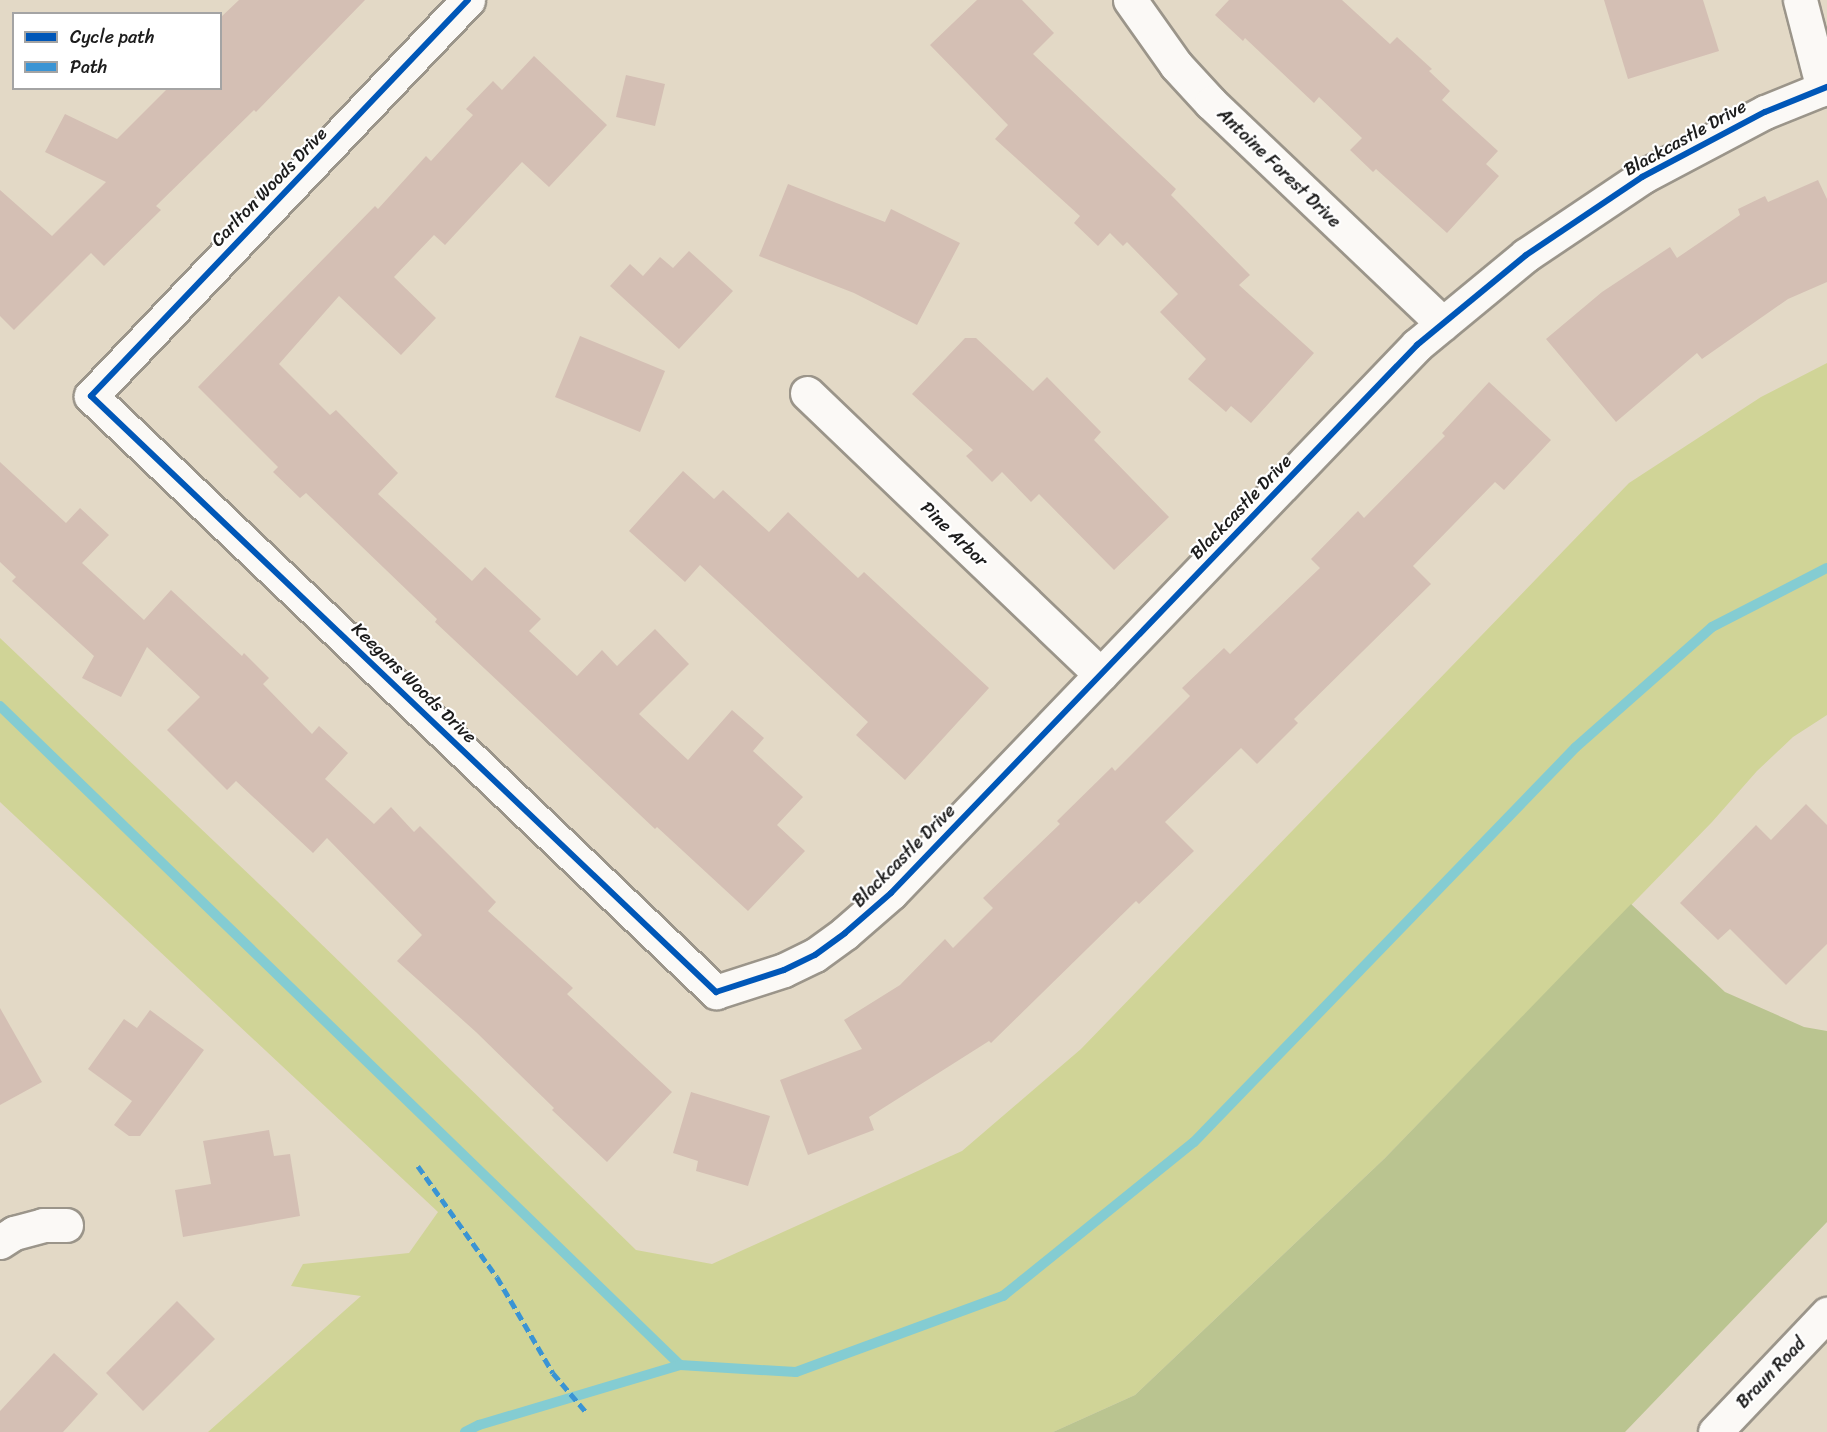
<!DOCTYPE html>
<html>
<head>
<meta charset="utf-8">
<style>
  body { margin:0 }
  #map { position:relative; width:1827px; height:1432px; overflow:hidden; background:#e3d9c6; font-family:Sriracha,sans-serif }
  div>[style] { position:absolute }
  .green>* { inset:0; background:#d0d497 }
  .forest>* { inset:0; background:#bac490 }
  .stream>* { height:10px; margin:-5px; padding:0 5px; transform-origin:5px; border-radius:5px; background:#84ccd2 }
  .building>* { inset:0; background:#d4bfb4 }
  .roads { filter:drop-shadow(2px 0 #9b958a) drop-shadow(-2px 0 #9b958a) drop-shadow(0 2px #9b958a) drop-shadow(0 -2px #9b958a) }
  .minor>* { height:33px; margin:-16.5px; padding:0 16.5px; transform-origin:16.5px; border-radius:16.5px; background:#fbf9f6 }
  .major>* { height:33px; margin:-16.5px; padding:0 16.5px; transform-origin:16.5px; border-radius:16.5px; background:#fbf9f6 }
  .quiet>* { height:4.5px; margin-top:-2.25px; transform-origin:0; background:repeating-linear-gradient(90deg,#3a94d4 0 9px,transparent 0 13.5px) }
  .cycleway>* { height:6px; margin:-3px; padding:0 3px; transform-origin:3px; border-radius:3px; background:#0057b8 }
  span { translate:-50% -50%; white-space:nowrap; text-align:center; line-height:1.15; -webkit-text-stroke:4.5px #fff; paint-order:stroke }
  .street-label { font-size:18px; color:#1c1c1c }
  .legend { position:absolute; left:12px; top:12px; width:210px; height:78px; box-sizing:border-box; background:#fff; border:2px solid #a4a4a4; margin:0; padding:8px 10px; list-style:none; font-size:18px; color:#1c1c1c }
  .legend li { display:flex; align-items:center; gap:12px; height:30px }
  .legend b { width:30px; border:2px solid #a4a4a4 }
</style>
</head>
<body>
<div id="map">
  <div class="green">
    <div style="clip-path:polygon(1827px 363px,1827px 715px,1793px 737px,1757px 771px,1712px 822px,1385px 1158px,1135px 1395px,1053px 1432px,208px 1432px,361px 1296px,291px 1286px,303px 1264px,409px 1253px,438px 1212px,0 802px,0 638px,277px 901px,636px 1250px,712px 1264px,962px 1151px,1081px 1049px,1629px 483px,1761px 397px)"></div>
  </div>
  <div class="forest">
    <div style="clip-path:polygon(1631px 904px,1725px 992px,1804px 1027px,1827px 1031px,1827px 1222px,1625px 1432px,1053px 1432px,1135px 1395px,1385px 1158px)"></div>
  </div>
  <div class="stream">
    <div style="left:0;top:706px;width:947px;rotate:44.1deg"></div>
    <div style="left:465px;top:1432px;width:16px;rotate:-27deg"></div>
    <div style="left:479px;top:1425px;width:210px;rotate:-16.6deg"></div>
    <div style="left:680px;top:1365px;width:116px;rotate:3.5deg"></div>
    <div style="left:796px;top:1372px;width:221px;rotate:-20.2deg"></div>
    <div style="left:1003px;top:1296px;width:245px;rotate:-38.9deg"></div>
    <div style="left:1194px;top:1142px;width:549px;rotate:-45.96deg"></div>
    <div style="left:1576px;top:747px;width:181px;rotate:-41.4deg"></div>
    <div style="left:1712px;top:627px;width:129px;rotate:-27.2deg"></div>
  </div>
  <div class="building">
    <div style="clip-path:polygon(239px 0,365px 0,256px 112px,254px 110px,156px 206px,161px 210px,104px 266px,91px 253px,14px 330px,0 316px,0 190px,52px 236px,106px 182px,45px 152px,65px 114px,117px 139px,168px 88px,220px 88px,220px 18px)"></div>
    <div style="clip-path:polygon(977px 0,1022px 0,1054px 33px,1033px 54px,1176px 189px,1171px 195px,1250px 275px,1239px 285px,1314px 353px,1251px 423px,1231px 406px,1226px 412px,1188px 379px,1206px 359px,1160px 312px,1178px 294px,1127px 242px,1123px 246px,1110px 233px,1098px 246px,1074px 223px,1080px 216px,995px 139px,1008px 125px,930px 45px)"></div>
    <div style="clip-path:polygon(1229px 0,1342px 0,1390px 44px,1397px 37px,1432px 69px,1429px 71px,1450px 91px,1442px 100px,1498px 151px,1486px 164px,1499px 176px,1447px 233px,1376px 169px,1373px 172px,1350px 150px,1362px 138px,1319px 97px,1314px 103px,1245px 38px,1243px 41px,1215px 15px)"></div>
    <div style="clip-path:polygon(1604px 0,1703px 0,1719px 51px,1628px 79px)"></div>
    <div style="clip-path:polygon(534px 56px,607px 125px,549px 187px,522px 162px,445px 245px,434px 235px,394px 277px,436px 318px,401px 355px,339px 296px,279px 364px,330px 415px,336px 410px,398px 473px,378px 494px,472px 581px,485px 567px,541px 619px,529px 631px,577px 676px,602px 650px,617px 666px,655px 629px,689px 664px,639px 714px,688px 760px,732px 710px,764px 738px,753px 751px,803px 797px,777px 825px,805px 851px,748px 911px,657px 827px,655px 829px,435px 622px,437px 619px,306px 493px,300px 498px,273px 472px,278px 467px,198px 387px,375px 206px,378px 209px,426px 156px,431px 161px,473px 115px,466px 109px,493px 81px,502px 90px)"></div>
    <div style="clip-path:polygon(626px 75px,665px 84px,655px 126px,616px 117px)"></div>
    <div style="clip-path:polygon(1818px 180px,1827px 199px,1827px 282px,1788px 299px,1702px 359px,1697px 353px,1616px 422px,1546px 339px,1602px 292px,1670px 247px,1677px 258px,1740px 215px,1738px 209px,1765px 196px,1768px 202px)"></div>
    <div style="clip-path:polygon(788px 184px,885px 222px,891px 209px,960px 243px,917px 325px,854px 293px,759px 256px)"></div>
    <div style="clip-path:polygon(689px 251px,733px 291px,679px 349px,610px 286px,630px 264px,643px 276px,660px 257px,673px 268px)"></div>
    <div style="clip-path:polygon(580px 336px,665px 371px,640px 432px,555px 397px)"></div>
    <div style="clip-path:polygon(965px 338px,976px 338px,1033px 391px,1047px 377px,1101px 432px,1094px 440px,1169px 517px,1114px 570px,1039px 494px,1031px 502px,1002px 472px,992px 482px,966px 456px,973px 450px,912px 394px)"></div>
    <div style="clip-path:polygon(1489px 382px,1551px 440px,1504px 490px,1495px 482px,1413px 566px,1431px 584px,1294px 719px,1298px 723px,1257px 764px,1241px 748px,1165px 822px,1194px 851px,1139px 904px,1136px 901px,991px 1043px,989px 1041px,869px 1117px,874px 1130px,808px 1155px,780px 1080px,862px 1049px,844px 1020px,900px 985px,945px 939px,953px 948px,993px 908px,983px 898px,1060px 824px,1057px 821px,1112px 767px,1115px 771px,1190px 696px,1182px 688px,1224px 648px,1230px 654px,1320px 568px,1311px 559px,1358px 511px,1364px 518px,1445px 436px,1442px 433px)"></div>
    <div style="clip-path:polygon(0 462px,66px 523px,80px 508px,109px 535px,82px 563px,144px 620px,171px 590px,242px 656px,244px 653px,269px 678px,263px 684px,312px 734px,319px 726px,348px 753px,325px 779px,374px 824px,391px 807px,414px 832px,420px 826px,496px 902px,488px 911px,573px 988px,567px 994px,672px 1092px,607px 1162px,552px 1110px,554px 1108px,476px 1032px,397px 961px,422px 935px,327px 838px,313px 853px,236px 781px,227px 790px,167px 730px,200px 697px,147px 647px,121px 697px,82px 678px,94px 656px,12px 581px,16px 577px,0 562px)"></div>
    <div style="clip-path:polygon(683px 471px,714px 499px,723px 490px,769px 532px,788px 512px,858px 578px,864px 572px,989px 688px,905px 780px,856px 735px,868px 722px,700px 565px,685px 582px,629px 531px)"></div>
    <div style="clip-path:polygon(1806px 804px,1827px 825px,1827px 944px,1786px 985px,1730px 929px,1718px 940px,1680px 903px,1756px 825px,1771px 840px)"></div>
    <div style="clip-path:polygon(0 1008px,42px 1082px,0 1105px)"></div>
    <div style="clip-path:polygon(150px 1010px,204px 1050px,140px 1136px,129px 1136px,114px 1125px,132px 1101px,88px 1069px,124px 1019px,137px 1028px)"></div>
    <div style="clip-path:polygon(691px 1092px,770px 1116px,748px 1186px,696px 1171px,698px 1161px,673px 1153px)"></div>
    <div style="clip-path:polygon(269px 1130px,274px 1156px,290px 1154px,300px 1216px,183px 1237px,175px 1190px,211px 1184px,203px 1141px)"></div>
    <div style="clip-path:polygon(177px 1301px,215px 1339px,143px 1411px,106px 1373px)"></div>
    <div style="clip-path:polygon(54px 1353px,98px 1394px,63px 1432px,0 1432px,0 1411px)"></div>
  </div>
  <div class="roads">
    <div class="minor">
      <div style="left:468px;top:0;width:547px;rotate:133.59deg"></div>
      <div style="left:91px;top:396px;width:864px;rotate:43.64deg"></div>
      <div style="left:716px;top:992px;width:71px;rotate:-17.9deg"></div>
      <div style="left:784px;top:970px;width:34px;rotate:-26deg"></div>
      <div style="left:815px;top:955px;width:37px;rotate:-36deg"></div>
      <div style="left:845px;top:933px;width:61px;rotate:-41deg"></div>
      <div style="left:891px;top:893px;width:760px;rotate:-46.17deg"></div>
      <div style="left:1417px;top:345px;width:141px;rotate:-39.5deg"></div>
      <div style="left:1526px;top:255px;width:140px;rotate:-33.9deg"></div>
      <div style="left:1642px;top:177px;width:139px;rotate:-27.9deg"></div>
      <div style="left:1765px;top:112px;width:67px;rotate:-22deg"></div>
      <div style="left:1130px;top:0;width:80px;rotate:54.7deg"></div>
      <div style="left:1176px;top:65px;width:52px;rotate:47.4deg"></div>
      <div style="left:1211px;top:103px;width:320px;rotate:43.6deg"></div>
      <div style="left:1800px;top:0;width:92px;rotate:75.5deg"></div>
      <div style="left:807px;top:393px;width:407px;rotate:43.8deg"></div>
      <div style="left:0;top:1242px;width:17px;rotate:-33deg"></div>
      <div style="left:14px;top:1233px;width:30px;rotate:-15deg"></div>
      <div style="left:43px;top:1225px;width:23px"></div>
    </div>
    <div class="major">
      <div style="left:1715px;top:1432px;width:163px;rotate:-46.5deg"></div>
    </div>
  </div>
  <div class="quiet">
    <div style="left:418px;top:1166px;width:136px;rotate:54.6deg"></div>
    <div style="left:497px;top:1277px;width:111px;rotate:59.7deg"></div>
    <div style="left:553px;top:1373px;width:52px;rotate:49.6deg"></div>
  </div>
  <div class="cycleway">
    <div style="left:468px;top:0;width:547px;rotate:133.59deg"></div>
    <div style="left:91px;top:396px;width:864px;rotate:43.64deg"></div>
    <div style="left:716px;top:992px;width:71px;rotate:-17.9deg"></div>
    <div style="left:784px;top:970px;width:34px;rotate:-26deg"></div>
    <div style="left:815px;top:955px;width:37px;rotate:-36deg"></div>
    <div style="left:845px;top:933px;width:61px;rotate:-41deg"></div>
    <div style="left:891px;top:893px;width:760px;rotate:-46.17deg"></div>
    <div style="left:1417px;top:345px;width:141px;rotate:-39.5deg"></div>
    <div style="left:1526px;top:255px;width:140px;rotate:-33.9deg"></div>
    <div style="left:1642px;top:177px;width:139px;rotate:-27.9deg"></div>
    <div style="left:1765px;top:112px;width:67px;rotate:-22deg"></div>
  </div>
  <div class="street-label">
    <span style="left:1685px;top:138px;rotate:-29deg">Blackcastle Drive</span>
    <span style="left:1279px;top:168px;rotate:44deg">Antoine Forest Drive</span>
    <span style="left:269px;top:187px;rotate:-46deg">Carlton Woods Drive</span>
    <span style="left:1241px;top:507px;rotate:-46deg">Blackcastle Drive</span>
    <span style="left:954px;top:534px;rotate:44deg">Pine Arbor</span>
    <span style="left:414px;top:683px;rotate:44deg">Keegans Woods Drive</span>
    <span style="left:904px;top:856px;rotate:-45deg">Blackcastle Drive</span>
    <span style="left:1771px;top:1373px;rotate:-46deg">Braun Road</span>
  </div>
  <ul class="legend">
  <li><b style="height:8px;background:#0057b8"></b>Cycle path</li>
  <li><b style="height:8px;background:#3a94d4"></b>Path</li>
  </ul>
</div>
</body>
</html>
